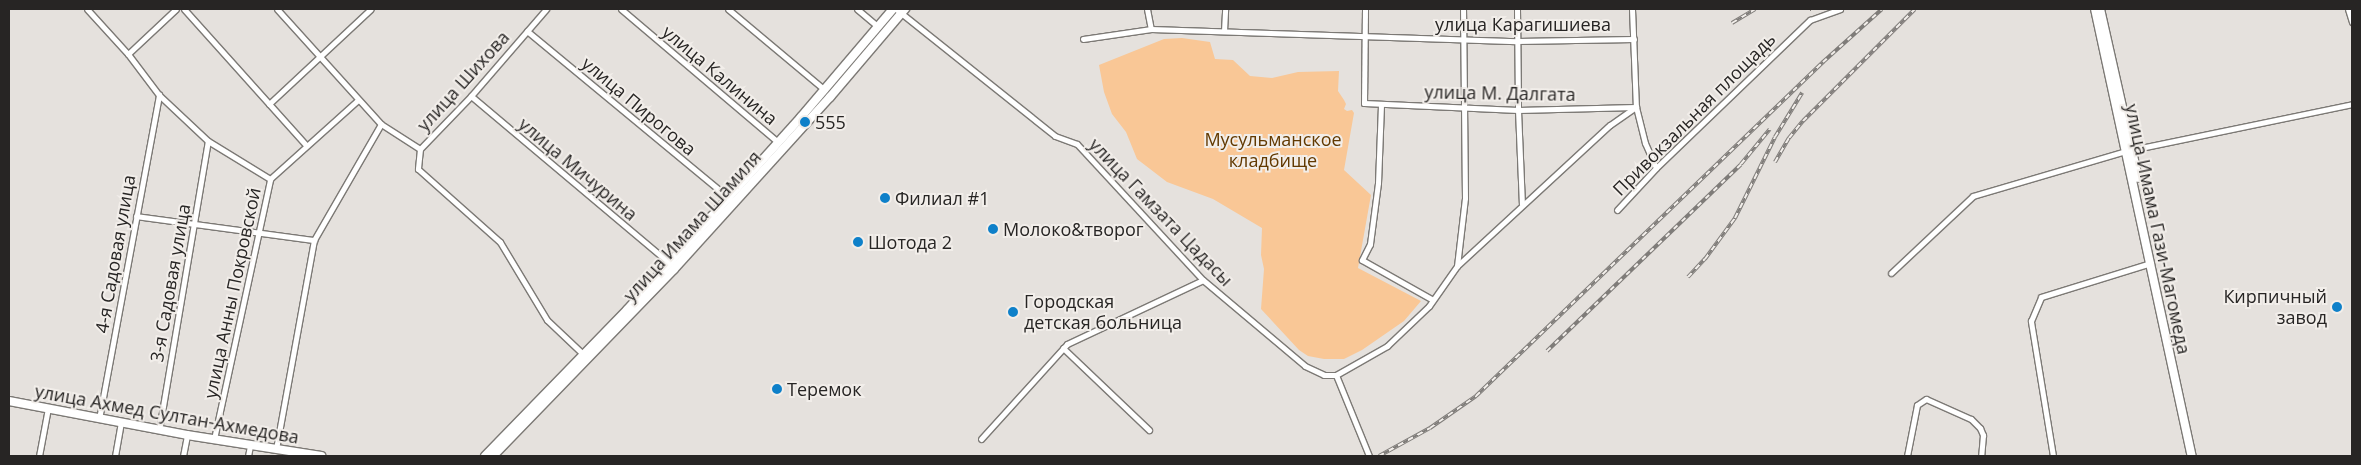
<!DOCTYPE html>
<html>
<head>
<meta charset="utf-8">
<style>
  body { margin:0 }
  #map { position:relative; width:2361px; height:465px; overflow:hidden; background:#e5e1dd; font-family:"Open Sans",sans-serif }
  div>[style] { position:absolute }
  .green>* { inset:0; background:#f9c796 }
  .roads { filter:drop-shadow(1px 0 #7c7975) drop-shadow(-1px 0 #7c7975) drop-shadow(0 1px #7c7975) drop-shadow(0 -1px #7c7975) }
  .minor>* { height:5px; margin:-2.5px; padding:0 2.5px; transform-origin:2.5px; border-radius:2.5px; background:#fff }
  .secondary>* { height:8px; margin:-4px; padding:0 4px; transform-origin:4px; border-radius:4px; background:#fff }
  .rail>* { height:4px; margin-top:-2px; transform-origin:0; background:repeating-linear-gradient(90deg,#f2eeea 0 5.5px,#7f7c79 0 11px); box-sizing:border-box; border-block:1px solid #7f7c79 }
  .dots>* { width:14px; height:14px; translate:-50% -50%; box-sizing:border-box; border:2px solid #f2eeea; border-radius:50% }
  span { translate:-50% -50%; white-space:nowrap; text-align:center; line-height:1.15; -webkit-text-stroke:4px #f2eeea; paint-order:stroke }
  .street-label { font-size:18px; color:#272524 }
  .poi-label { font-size:18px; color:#272524 }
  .left { translate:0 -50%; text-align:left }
  .right { translate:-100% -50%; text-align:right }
  .park-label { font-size:18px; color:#623901 }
  .frame { position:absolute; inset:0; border:10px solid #272524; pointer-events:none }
</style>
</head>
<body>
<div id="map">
  <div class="green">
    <div style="clip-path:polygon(1182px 38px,1210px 42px,1215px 59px,1233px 60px,1250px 76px,1272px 78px,1298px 72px,1339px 71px,1338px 91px,1344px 100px,1346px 104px,1344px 109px,1347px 111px,1352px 110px,1354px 113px,1344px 170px,1371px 195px,1358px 268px,1421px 301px,1404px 321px,1362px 350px,1344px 359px,1324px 359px,1308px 356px,1299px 350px,1261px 309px,1264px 269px,1261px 255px,1262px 228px,1213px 199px,1167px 182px,1137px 159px,1126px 132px,1112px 114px,1104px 92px,1099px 65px,1164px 39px)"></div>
  </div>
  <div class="roads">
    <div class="minor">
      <div style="left:87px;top:9px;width:61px;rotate:47.7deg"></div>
      <div style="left:128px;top:54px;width:51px;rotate:52.9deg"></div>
      <div style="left:159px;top:95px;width:67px;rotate:43.2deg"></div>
      <div style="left:208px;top:141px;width:73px;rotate:31.5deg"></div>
      <div style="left:184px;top:9px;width:183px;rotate:48.1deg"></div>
      <div style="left:277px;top:9px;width:155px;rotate:47.9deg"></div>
      <div style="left:381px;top:124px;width:46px;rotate:32.7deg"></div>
      <div style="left:621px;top:9px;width:206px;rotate:40.3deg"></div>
      <div style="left:728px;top:9px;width:126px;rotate:39.9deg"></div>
      <div style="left:857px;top:9px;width:26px;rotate:40deg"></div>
      <div style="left:896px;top:9px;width:203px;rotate:38.6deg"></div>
      <div style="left:1055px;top:136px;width:23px;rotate:20deg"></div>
      <div style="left:1077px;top:144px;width:185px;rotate:47.2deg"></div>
      <div style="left:1203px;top:280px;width:133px;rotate:40.1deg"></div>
      <div style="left:1305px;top:366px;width:21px;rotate:25deg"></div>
      <div style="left:1324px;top:375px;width:12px"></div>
      <div style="left:1336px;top:375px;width:59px;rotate:-29.6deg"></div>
      <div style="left:1387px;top:346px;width:58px;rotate:-43.6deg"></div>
      <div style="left:1429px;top:306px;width:49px;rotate:-55deg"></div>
      <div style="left:1457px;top:266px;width:208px;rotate:-42.7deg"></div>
      <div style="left:1610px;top:125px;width:32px;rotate:-35deg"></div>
      <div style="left:1147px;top:9px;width:20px;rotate:79deg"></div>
      <div style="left:1365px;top:9px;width:94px;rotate:90.6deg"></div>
      <div style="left:1364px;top:103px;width:154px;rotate:2.6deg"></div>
      <div style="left:1518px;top:110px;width:118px;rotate:-1.5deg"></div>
      <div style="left:1517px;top:9px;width:101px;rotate:89.4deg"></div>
      <div style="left:1518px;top:110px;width:94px;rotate:87.6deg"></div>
      <div style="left:1632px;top:9px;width:98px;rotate:87.7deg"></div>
      <div style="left:1636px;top:107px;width:37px;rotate:76deg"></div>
      <div style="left:1645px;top:143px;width:27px;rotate:66deg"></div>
      <div style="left:2348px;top:9px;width:14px;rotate:73deg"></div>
      <div style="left:527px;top:31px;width:264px;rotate:39.6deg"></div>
      <div style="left:1224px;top:31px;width:22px;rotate:-87deg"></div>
      <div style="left:1083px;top:39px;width:69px;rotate:-8.4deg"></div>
      <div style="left:1151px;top:29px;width:366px;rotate:1.9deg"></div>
      <div style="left:1517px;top:41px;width:117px;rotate:-1deg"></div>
      <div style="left:128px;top:54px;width:66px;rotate:-43.2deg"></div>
      <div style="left:471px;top:96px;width:258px;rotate:40.1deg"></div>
      <div style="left:269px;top:104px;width:139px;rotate:-43deg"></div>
      <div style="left:1381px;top:105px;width:78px;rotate:92.2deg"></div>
      <div style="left:1378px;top:183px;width:62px;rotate:97.5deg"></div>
      <div style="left:1370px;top:244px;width:18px;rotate:117deg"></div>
      <div style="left:1362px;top:260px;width:81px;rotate:29.4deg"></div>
      <div style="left:420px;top:149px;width:20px;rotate:96deg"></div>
      <div style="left:418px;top:169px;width:110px;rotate:41.7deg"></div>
      <div style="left:500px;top:242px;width:91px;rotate:58.9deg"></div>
      <div style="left:547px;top:320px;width:50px;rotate:43.4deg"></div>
      <div style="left:420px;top:149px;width:74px;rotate:-46.1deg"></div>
      <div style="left:471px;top:96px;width:115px;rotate:-49.2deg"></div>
      <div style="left:1617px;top:210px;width:57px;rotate:-47.1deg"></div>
      <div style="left:1656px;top:168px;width:214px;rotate:-43.9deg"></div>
      <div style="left:1810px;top:20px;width:32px;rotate:-20deg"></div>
      <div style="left:136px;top:216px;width:180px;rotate:7.7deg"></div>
      <div style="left:1457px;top:266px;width:68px;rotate:-83.3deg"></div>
      <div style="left:1465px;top:198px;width:189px;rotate:-90.6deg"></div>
      <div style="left:1891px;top:273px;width:112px;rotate:-43.2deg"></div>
      <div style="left:1973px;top:196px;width:159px;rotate:-16.4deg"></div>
      <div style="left:2126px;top:151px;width:231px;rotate:-11.7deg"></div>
      <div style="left:1063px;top:348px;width:119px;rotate:43.6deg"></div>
      <div style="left:1336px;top:375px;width:87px;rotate:67.8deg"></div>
      <div style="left:99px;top:419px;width:330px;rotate:-79.5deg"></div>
      <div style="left:159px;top:430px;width:293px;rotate:-80.4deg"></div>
      <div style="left:214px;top:439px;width:266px;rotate:-77.8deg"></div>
      <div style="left:270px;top:179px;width:118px;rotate:-41.9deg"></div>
      <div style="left:981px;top:439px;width:128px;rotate:-47.8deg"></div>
      <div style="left:1067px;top:344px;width:150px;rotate:-25.2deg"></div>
      <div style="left:276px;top:449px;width:212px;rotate:-79.7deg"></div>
      <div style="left:314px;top:240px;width:134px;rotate:-60deg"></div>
      <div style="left:39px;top:456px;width:49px;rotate:-79.4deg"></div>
      <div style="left:115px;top:456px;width:34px;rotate:-80deg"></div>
      <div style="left:183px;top:456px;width:21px;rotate:-79deg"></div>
      <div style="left:248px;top:456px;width:10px;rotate:-79deg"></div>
      <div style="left:1907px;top:456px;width:52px;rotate:-78.9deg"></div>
      <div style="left:1917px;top:405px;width:11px;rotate:-34deg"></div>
      <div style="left:1926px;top:399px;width:49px;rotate:24deg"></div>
      <div style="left:1971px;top:419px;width:13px;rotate:45deg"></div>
      <div style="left:1980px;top:428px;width:8px;rotate:67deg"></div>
      <div style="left:1983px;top:435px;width:21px;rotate:95deg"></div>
      <div style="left:2053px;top:456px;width:137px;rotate:-99.3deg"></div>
      <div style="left:2031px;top:321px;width:26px;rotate:-67deg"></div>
      <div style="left:2041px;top:297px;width:115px;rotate:-17.2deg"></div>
    </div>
    <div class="secondary">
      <div style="left:2095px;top:9px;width:457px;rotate:77.8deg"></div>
      <div style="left:2100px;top:9px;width:173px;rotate:77.3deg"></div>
      <div style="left:9px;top:401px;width:181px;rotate:10.8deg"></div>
      <div style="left:187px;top:435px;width:136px;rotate:8.9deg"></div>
      <div style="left:485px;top:456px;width:204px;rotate:-45.8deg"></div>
      <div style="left:627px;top:310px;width:127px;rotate:-47.9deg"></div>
      <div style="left:712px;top:216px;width:133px;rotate:-48deg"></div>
      <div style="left:801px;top:117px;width:142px;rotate:-49.6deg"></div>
      <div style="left:493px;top:456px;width:260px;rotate:-45.9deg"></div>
      <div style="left:674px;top:269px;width:232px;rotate:-47.8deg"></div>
      <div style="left:830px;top:97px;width:116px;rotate:-49.6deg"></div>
    </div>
  </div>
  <div class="rail">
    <div style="left:1810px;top:9px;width:1px"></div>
    <div style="left:1732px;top:23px;width:27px;rotate:-31deg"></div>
    <div style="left:1775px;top:162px;width:28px;rotate:-60deg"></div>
    <div style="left:1789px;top:138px;width:22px;rotate:-51deg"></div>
    <div style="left:1803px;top:121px;width:158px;rotate:-45deg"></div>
    <div style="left:1688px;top:277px;width:25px;rotate:-47deg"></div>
    <div style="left:1705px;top:259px;width:51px;rotate:-53.8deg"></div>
    <div style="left:1735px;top:218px;width:90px;rotate:-63.7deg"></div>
    <div style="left:1775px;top:137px;width:52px;rotate:-58.5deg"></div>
    <div style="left:1547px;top:351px;width:269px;rotate:-43.9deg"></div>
    <div style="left:1741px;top:164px;width:45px;rotate:-50.4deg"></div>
    <div style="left:1379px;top:456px;width:58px;rotate:-28.8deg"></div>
    <div style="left:1430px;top:428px;width:56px;rotate:-34.8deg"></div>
    <div style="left:1476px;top:396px;width:482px;rotate:-43.9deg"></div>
    <div style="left:1823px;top:62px;width:79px;rotate:-41.9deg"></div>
  </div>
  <div class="dots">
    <div style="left:805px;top:122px;background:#0e80c9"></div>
    <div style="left:885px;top:198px;background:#0e80c9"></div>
    <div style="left:993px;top:229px;background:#0e80c9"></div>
    <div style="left:858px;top:242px;background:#0e80c9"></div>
    <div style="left:2337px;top:307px;background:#0e80c9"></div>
    <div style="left:1013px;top:312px;background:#0e80c9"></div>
    <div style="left:777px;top:389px;background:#0e80c9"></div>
  </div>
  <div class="street-label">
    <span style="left:1523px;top:24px">улица Карагишиева</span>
    <span style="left:720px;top:75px;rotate:40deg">улица Калинина</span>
    <span style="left:463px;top:81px;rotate:-48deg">улица Шихова</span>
    <span style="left:1500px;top:93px;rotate:1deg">улица М. Далгата</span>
    <span style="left:639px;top:106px;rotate:40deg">улица Пирогова</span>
    <span style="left:1694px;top:114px;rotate:-45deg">Привокзальная площадь</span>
    <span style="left:578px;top:169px;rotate:40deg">улица Мичурина</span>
    <span style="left:1161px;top:212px;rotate:46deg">улица Гамзата Цадасы</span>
    <span style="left:692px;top:226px;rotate:-48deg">улица Имама Шамиля</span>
    <span style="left:2158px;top:229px;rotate:78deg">улица Имама Гази-Магомеда</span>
    <span style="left:115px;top:254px;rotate:-80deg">4-я Садовая улица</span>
    <span style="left:170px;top:283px;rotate:-80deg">3-я Садовая улица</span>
    <span style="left:232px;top:293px;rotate:-78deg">улица Анны Покровской</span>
    <span style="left:167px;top:414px;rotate:10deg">улица Ахмед Султан-Ахмедова</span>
  </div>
  <div class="poi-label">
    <span class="left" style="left:815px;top:122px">555</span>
    <span class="left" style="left:895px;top:198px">Филиал #1</span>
    <span class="left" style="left:1003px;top:229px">Молоко&amp;творог</span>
    <span class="left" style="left:868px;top:242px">Шотода 2</span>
    <span class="right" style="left:2327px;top:307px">Кирпичный<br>завод</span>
    <span class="left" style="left:1024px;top:312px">Городская<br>детская больница</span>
    <span class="left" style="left:787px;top:389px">Теремок</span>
  </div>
  <div class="park-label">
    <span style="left:1273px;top:150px">Мусульманское<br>кладбище</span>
  </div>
  <div class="frame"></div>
</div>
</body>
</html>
